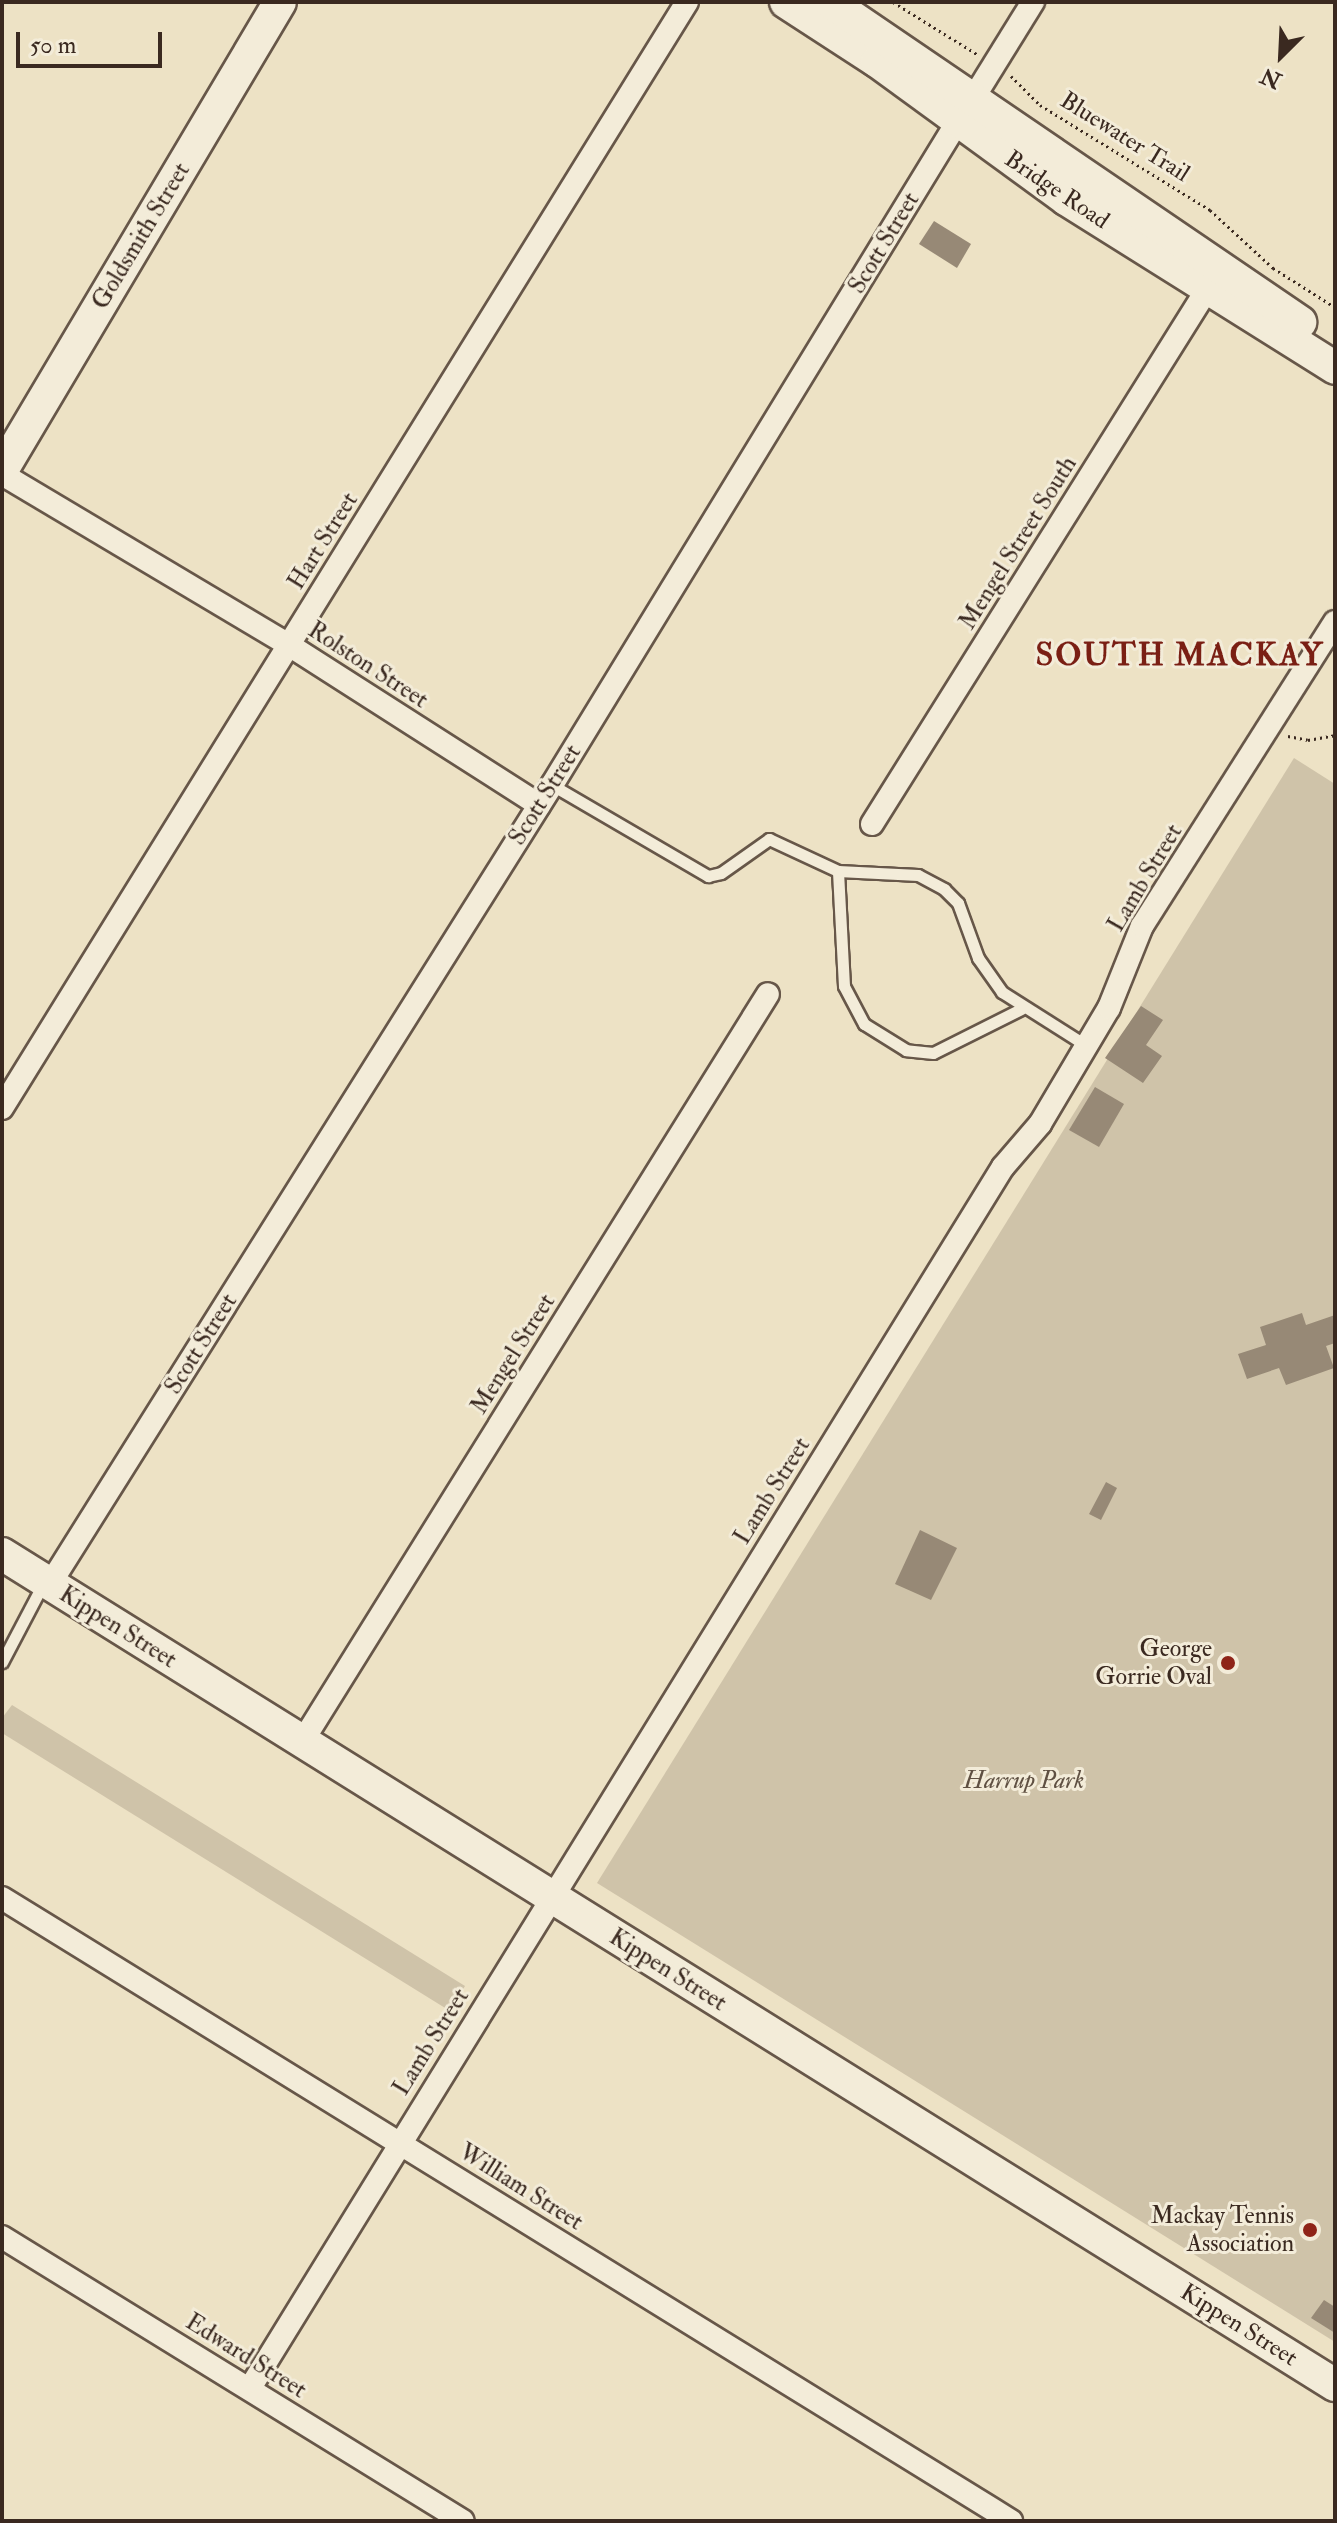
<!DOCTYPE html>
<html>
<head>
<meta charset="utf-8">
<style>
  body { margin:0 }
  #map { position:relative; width:1337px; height:2523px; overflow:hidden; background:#ede2c5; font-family:"IM FELL Double Pica",serif }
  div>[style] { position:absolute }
  .green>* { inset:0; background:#cfc3a9 }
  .building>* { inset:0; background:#978976 }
  .path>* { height:3px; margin-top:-1.5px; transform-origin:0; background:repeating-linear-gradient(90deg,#3a2920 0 2px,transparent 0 6px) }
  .roads { filter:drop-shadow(2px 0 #675749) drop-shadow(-2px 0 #675749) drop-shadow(0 2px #675749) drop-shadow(0 -2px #675749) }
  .lane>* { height:11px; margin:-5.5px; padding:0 5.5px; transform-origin:5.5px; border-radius:5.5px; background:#f3ecd9 }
  .street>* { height:22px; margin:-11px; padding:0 11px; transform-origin:11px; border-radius:11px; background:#f3ecd9 }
  .secondary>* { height:32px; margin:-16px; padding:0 16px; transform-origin:16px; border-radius:16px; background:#f3ecd9 }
  .dots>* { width:22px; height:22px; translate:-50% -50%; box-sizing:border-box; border:4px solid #f3ecd9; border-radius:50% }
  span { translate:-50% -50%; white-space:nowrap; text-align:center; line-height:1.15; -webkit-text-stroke:6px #f3ecd9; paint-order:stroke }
  .street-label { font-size:24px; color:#3a2920 }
  .poi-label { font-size:24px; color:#3a2920 }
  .right { translate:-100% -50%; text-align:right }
  .park-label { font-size:24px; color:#5f5042; font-style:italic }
  .district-label { font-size:32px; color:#7a1f14; font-weight:700; letter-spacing:2px }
  .frame { position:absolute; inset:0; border:4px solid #3a2920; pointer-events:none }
  .north { position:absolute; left:1241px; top:16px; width:80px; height:80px; -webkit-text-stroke:6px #f3ecd9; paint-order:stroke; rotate:204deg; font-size:22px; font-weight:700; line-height:32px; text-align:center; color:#3a2920 }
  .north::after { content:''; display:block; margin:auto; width:28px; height:36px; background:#3a2920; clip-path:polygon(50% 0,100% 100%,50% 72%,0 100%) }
  .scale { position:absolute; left:16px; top:32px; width:146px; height:36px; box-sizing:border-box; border:4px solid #3a2920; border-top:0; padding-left:10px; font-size:24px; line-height:28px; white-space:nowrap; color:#3a2920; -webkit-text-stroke:6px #f3ecd9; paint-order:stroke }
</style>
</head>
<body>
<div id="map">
  <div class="green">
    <div style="clip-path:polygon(1294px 758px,1335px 784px,1335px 2342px,597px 1883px)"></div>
    <div style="clip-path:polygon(12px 1705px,465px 1986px,450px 2011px,2px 1733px,2px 1718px)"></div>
  </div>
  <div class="building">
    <div style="clip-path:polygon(934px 221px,971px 244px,957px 268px,919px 244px)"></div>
    <div style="clip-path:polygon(1141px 1006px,1163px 1020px,1146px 1045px,1162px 1056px,1143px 1083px,1105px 1058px)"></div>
    <div style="clip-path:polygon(1095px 1087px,1124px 1104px,1099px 1147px,1069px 1130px)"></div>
    <div style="clip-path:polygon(1302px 1313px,1306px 1325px,1335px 1315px,1335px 1343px,1326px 1346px,1334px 1368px,1286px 1385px,1279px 1368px,1247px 1379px,1238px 1354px,1266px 1345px,1260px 1327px)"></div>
    <div style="clip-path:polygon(1106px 1482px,1117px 1488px,1101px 1520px,1089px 1514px)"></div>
    <div style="clip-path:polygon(920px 1530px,957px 1548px,931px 1600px,895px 1584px)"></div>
    <div style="clip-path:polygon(1324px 2300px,1335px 2307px,1335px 2333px,1311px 2318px)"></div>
  </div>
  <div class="path">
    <div style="left:893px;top:2px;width:100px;rotate:31.9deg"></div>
    <div style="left:1011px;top:76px;width:41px;rotate:45deg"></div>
    <div style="left:1040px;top:105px;width:200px;rotate:31.7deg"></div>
    <div style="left:1210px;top:210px;width:86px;rotate:42.6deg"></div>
    <div style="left:1273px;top:268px;width:73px;rotate:32.2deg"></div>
    <div style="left:1288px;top:736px;width:20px;rotate:11deg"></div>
    <div style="left:1308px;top:740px;width:27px;rotate:-10deg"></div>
  </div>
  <div class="roads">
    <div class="lane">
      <div style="left:552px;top:785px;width:181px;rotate:30.3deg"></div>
      <div style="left:708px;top:876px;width:13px;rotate:-13deg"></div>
      <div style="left:721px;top:873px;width:59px;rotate:-35.3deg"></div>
      <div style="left:769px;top:839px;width:76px;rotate:24.9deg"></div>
      <div style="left:1021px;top:1009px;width:98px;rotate:153.4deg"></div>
      <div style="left:933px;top:1053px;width:27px;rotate:-174deg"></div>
      <div style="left:906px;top:1050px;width:49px;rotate:-148.2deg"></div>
      <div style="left:864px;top:1024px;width:43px;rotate:-117.8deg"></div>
      <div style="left:844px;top:986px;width:115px;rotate:-93deg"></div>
      <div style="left:838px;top:871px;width:80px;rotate:2.9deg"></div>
      <div style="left:918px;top:875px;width:30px;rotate:28deg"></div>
      <div style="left:944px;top:889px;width:20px;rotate:45deg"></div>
      <div style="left:958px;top:903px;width:59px;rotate:70deg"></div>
      <div style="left:978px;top:958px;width:42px;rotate:54.8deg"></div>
      <div style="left:1002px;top:992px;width:101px;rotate:32.4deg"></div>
      <div style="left:2px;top:1662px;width:90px;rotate:-62.3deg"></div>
    </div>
    <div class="street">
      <div style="left:974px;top:97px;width:112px;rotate:-58.2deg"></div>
      <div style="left:2px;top:474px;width:334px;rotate:30.8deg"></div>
      <div style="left:289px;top:645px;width:297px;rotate:32.6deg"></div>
      <div style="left:872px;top:824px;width:633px;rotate:-57.92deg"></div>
      <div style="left:2px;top:1108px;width:1301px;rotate:-58.23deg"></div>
      <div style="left:50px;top:1584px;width:944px;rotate:-57.86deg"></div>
      <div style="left:552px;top:785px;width:778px;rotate:-58.56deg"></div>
      <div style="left:302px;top:1742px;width:881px;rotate:-58.08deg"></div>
      <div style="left:2px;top:1898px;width:1186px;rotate:31.69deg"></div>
      <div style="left:2px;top:2237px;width:541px;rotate:31.64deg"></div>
      <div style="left:250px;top:2388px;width:1435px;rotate:-58.34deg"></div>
      <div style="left:1003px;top:1167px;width:57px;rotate:-49.3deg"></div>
      <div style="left:1040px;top:1124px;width:135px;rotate:-59.3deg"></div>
      <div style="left:1109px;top:1008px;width:88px;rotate:-68.1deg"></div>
      <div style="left:1142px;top:926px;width:360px;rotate:-57.6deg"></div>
    </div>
    <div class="secondary">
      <div style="left:786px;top:2px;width:108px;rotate:33deg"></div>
      <div style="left:877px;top:61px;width:234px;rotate:36.1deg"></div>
      <div style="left:1066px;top:199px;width:318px;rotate:32.1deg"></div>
      <div style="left:830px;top:2px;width:569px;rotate:34.25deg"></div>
      <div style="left:2px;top:470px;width:544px;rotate:-59.29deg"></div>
      <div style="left:2px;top:1554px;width:1571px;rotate:31.94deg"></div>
    </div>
  </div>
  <div class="dots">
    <div style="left:1228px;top:1663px;background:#8f2418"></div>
    <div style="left:1310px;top:2230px;background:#8f2418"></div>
  </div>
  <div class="street-label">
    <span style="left:1125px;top:137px;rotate:32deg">Bluewater Trail</span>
    <span style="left:1057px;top:190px;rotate:34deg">Bridge Road</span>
    <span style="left:141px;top:236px;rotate:-59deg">Goldsmith Street</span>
    <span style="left:884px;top:243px;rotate:-59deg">Scott Street</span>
    <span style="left:323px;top:541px;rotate:-58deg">Hart Street</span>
    <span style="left:1018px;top:543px;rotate:-58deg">Mengel Street South</span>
    <span style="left:368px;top:665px;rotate:33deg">Rolston Street</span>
    <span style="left:545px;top:795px;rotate:-58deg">Scott Street</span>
    <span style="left:1145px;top:878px;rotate:-59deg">Lamb Street</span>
    <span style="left:201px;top:1344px;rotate:-58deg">Scott Street</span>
    <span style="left:513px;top:1354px;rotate:-58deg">Mengel Street</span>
    <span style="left:772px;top:1491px;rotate:-58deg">Lamb Street</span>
    <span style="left:118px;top:1627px;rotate:32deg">Kippen Street</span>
    <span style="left:668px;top:1970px;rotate:32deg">Kippen Street</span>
    <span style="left:431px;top:2042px;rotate:-58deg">Lamb Street</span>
    <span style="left:521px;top:2187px;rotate:32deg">William Street</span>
    <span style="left:1239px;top:2325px;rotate:32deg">Kippen Street</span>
    <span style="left:246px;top:2356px;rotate:32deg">Edward Street</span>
  </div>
  <div class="poi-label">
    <span class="right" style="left:1212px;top:1663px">George<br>Gorrie Oval</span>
    <span class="right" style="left:1294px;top:2230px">Mackay Tennis<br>Association</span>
  </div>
  <div class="park-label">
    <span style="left:1024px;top:1781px">Harrup Park</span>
  </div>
  <div class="district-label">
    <span style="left:1180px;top:655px">SOUTH MACKAY</span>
  </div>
  <div class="frame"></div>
  <div class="north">N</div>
  <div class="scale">50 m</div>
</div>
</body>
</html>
